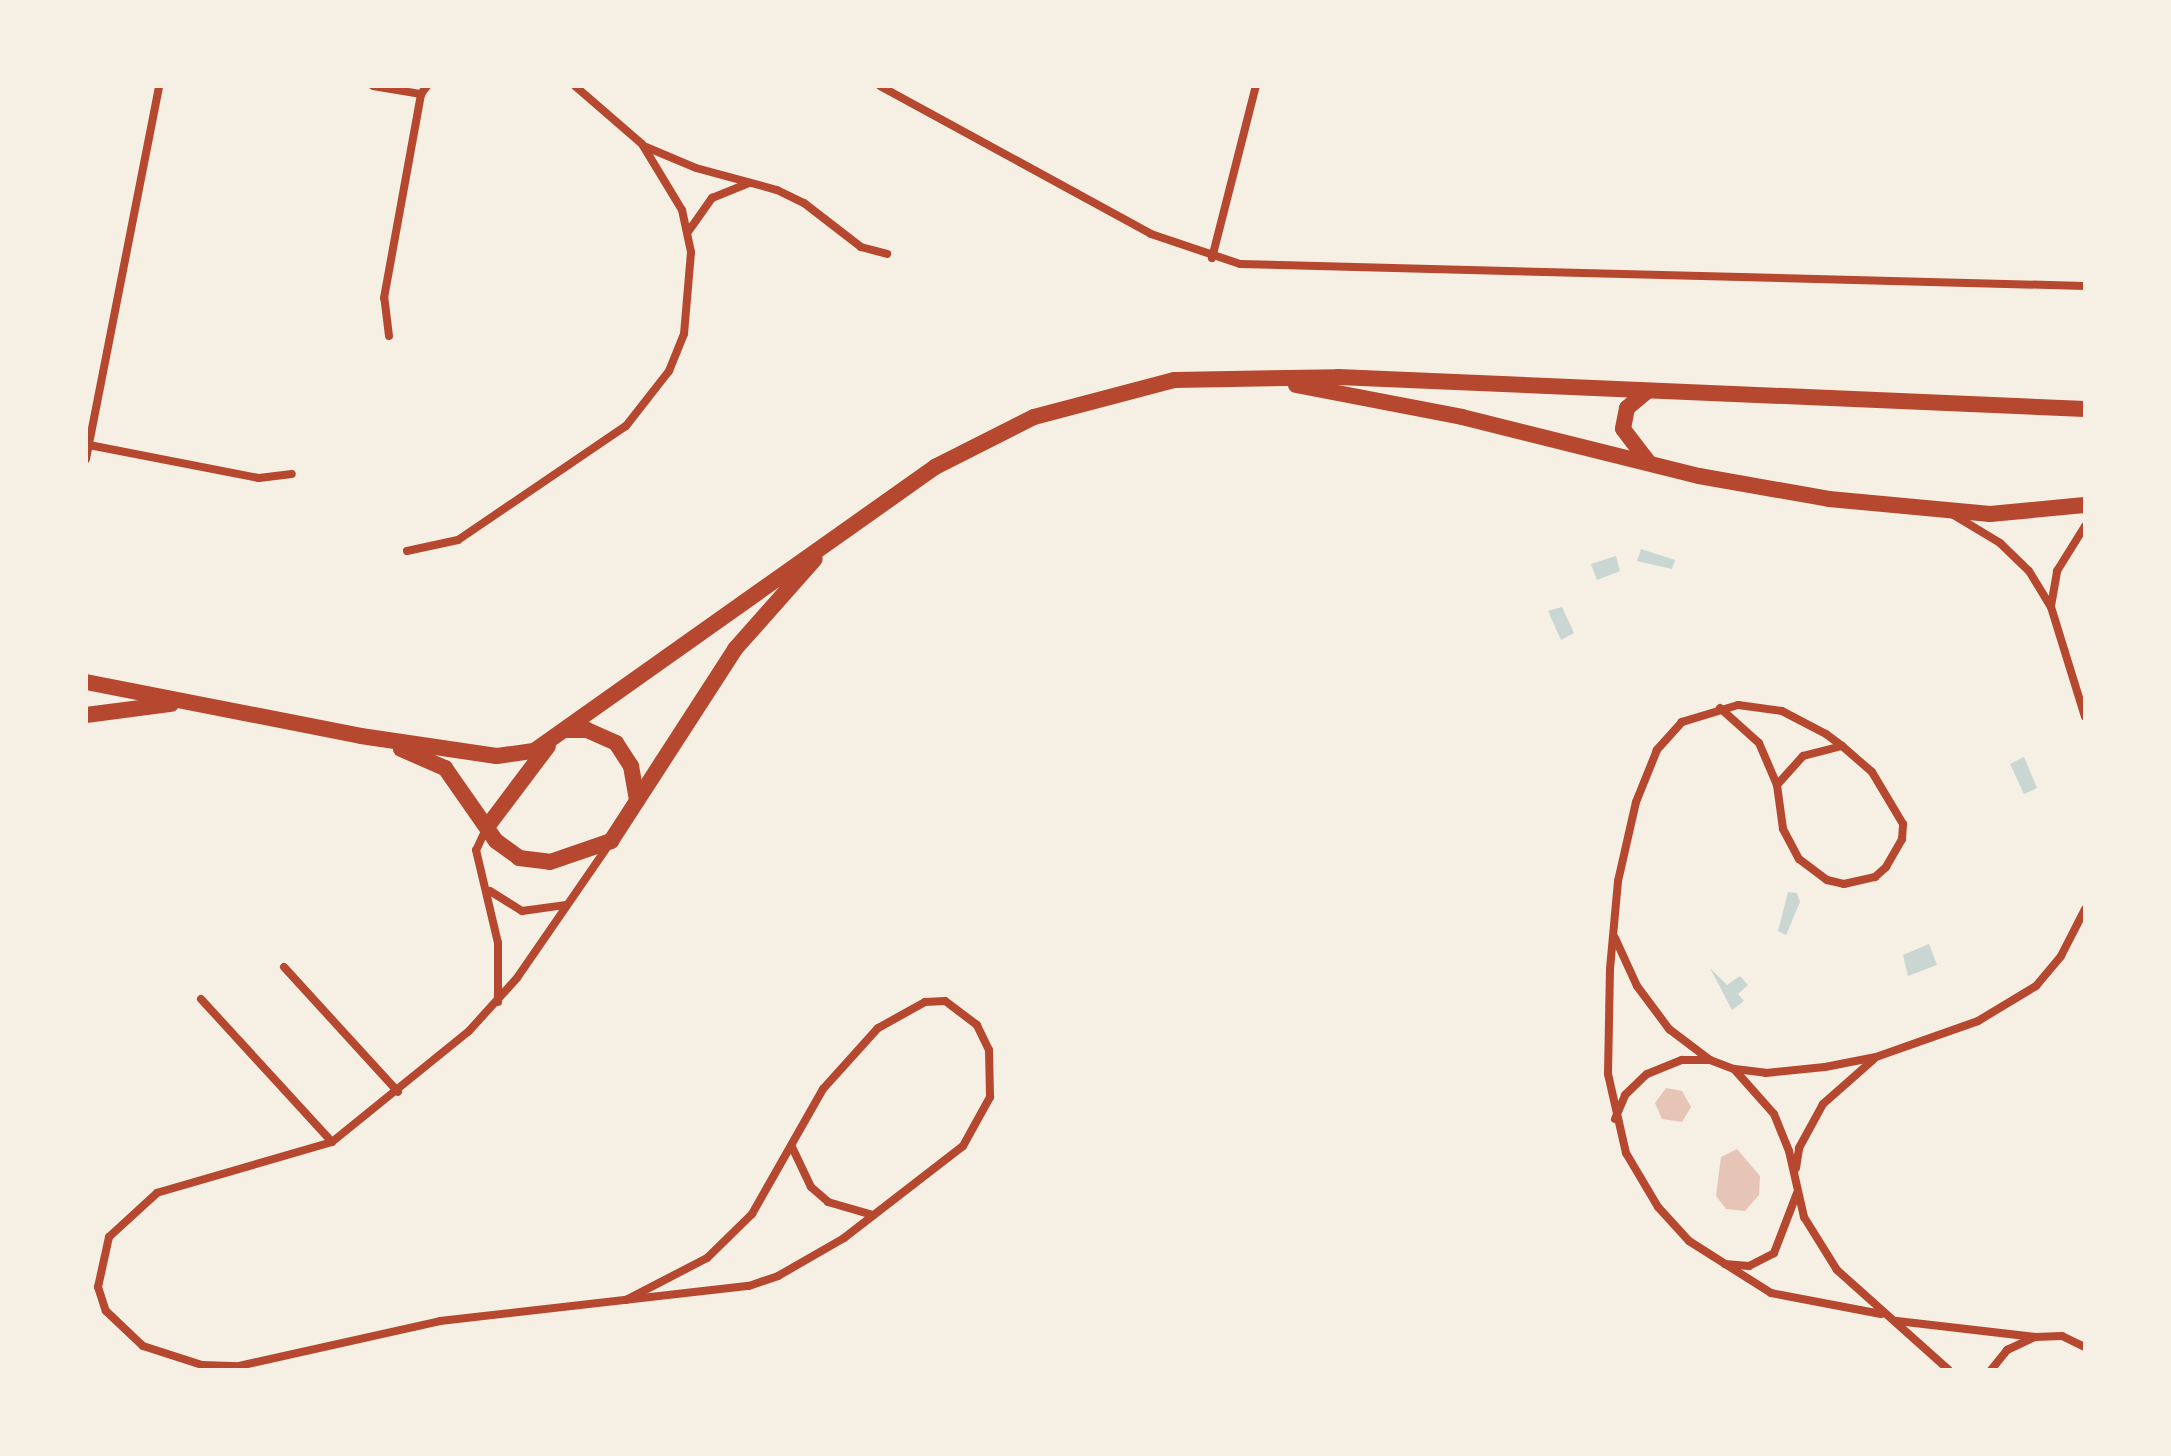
<!DOCTYPE html>
<html>
<head>
<meta charset="utf-8">
<style>
  body { margin:0 }
  #map { position:relative; width:2171px; height:1456px; overflow:hidden; background:#f6efe4; font-family:Jost,sans-serif }
  div>[style] { position:absolute }
  .water>* { inset:0; background:#c9d6d2 }
  .building>* { inset:0; background:#e6c5b7 }
  .minor>* { height:8px; margin:-4px; padding:0 4px; transform-origin:4px; border-radius:4px; background:#b5482f }
  .secondary>* { height:16px; margin:-8px; padding:0 8px; transform-origin:8px; border-radius:8px; background:#b5482f }
  span { translate:-50% -50%; white-space:nowrap; text-align:center; line-height:1.15; -webkit-text-stroke:6px #f6efe4; paint-order:stroke }
  .frame { position:absolute; inset:0; border:88px solid #f6efe4; pointer-events:none }
</style>
</head>
<body>
<div id="map">
  <div class="water">
    <div style="clip-path:polygon(1641px 549px,1675px 560px,1672px 569px,1637px 561px)"></div>
    <div style="clip-path:polygon(1616px 556px,1620px 571px,1597px 580px,1591px 564px)"></div>
    <div style="clip-path:polygon(1562px 607px,1574px 633px,1561px 640px,1548px 611px)"></div>
    <div style="clip-path:polygon(2024px 757px,2037px 788px,2024px 794px,2010px 764px)"></div>
    <div style="clip-path:polygon(1788px 892px,1797px 893px,1800px 902px,1786px 935px,1778px 931px)"></div>
    <div style="clip-path:polygon(1929px 944px,1937px 965px,1908px 976px,1903px 955px)"></div>
    <div style="clip-path:polygon(1710px 968px,1727px 985px,1740px 976px,1748px 985px,1738px 994px,1744px 1001px,1732px 1010px)"></div>
  </div>
  <div class="building">
    <div style="clip-path:polygon(1666px 1088px,1682px 1091px,1691px 1107px,1682px 1122px,1662px 1119px,1655px 1103px)"></div>
    <div style="clip-path:polygon(1737px 1149px,1760px 1176px,1759px 1195px,1745px 1211px,1726px 1209px,1716px 1196px,1721px 1157px)"></div>
  </div>
  <div class="minor">
    <div style="left:373px;top:86px;width:49px;rotate:9.5deg"></div>
    <div style="left:421px;top:94px;width:10px;rotate:-53deg"></div>
    <div style="left:880px;top:86px;width:309px;rotate:28.6deg"></div>
    <div style="left:1151px;top:234px;width:94px;rotate:18.6deg"></div>
    <div style="left:1240px;top:264px;width:845px;rotate:1.49deg"></div>
    <div style="left:646px;top:147px;width:54px;rotate:22.8deg"></div>
    <div style="left:696px;top:168px;width:84px;rotate:15.2deg"></div>
    <div style="left:777px;top:190px;width:30px;rotate:26deg"></div>
    <div style="left:804px;top:203px;width:72px;rotate:37.7deg"></div>
    <div style="left:861px;top:247px;width:27px;rotate:15deg"></div>
    <div style="left:688px;top:232px;width:42px;rotate:-54.8deg"></div>
    <div style="left:712px;top:198px;width:40px;rotate:-22deg"></div>
    <div style="left:1212px;top:258px;width:178px;rotate:-75.7deg"></div>
    <div style="left:389px;top:336px;width:38px;rotate:-97deg"></div>
    <div style="left:384px;top:298px;width:207px;rotate:-79.7deg"></div>
    <div style="left:89px;top:445px;width:173px;rotate:11deg"></div>
    <div style="left:259px;top:478px;width:33px;rotate:-7deg"></div>
    <div style="left:86px;top:459px;width:380px;rotate:-78.9deg"></div>
    <div style="left:1952px;top:514px;width:56px;rotate:31.1deg"></div>
    <div style="left:2000px;top:543px;width:40px;rotate:44deg"></div>
    <div style="left:2029px;top:571px;width:42px;rotate:58.6deg"></div>
    <div style="left:2051px;top:607px;width:115px;rotate:72.8deg"></div>
    <div style="left:407px;top:551px;width:52px;rotate:-12.2deg"></div>
    <div style="left:458px;top:540px;width:203px;rotate:-34.2deg"></div>
    <div style="left:626px;top:426px;width:70px;rotate:-52deg"></div>
    <div style="left:669px;top:371px;width:40px;rotate:-68deg"></div>
    <div style="left:684px;top:334px;width:82px;rotate:-85.1deg"></div>
    <div style="left:691px;top:252px;width:43px;rotate:-102.1deg"></div>
    <div style="left:682px;top:210px;width:77px;rotate:-121.2deg"></div>
    <div style="left:642px;top:144px;width:89px;rotate:-139.1deg"></div>
    <div style="left:2051px;top:606px;width:36px;rotate:-80deg"></div>
    <div style="left:2057px;top:571px;width:53px;rotate:-58.1deg"></div>
    <div style="left:1720px;top:708px;width:52px;rotate:41.9deg"></div>
    <div style="left:1759px;top:743px;width:46px;rotate:66.8deg"></div>
    <div style="left:1842px;top:746px;width:40px;rotate:165.6deg"></div>
    <div style="left:1803px;top:756px;width:39px;rotate:132deg"></div>
    <div style="left:1777px;top:785px;width:44px;rotate:82.2deg"></div>
    <div style="left:1783px;top:829px;width:34px;rotate:62deg"></div>
    <div style="left:1799px;top:859px;width:35px;rotate:37deg"></div>
    <div style="left:1827px;top:880px;width:17px;rotate:13deg"></div>
    <div style="left:1844px;top:884px;width:32px;rotate:-13deg"></div>
    <div style="left:1875px;top:877px;width:15px;rotate:-42deg"></div>
    <div style="left:1886px;top:867px;width:32px;rotate:-60deg"></div>
    <div style="left:1902px;top:839px;width:15px;rotate:-86deg"></div>
    <div style="left:1903px;top:824px;width:61px;rotate:-120.8deg"></div>
    <div style="left:1872px;top:772px;width:40px;rotate:-139deg"></div>
    <div style="left:1842px;top:746px;width:20px;rotate:-143deg"></div>
    <div style="left:1826px;top:734px;width:50px;rotate:-152.4deg"></div>
    <div style="left:1782px;top:711px;width:44px;rotate:-172.2deg"></div>
    <div style="left:1738px;top:705px;width:59px;rotate:163.1deg"></div>
    <div style="left:1682px;top:722px;width:38px;rotate:132deg"></div>
    <div style="left:1657px;top:750px;width:56px;rotate:112deg"></div>
    <div style="left:1636px;top:802px;width:81px;rotate:102.8deg"></div>
    <div style="left:1618px;top:881px;width:88px;rotate:95.2deg"></div>
    <div style="left:1610px;top:969px;width:105px;rotate:91.1deg"></div>
    <div style="left:1608px;top:1074px;width:81px;rotate:77.2deg"></div>
    <div style="left:1626px;top:1153px;width:63px;rotate:59.3deg"></div>
    <div style="left:1658px;top:1207px;width:46px;rotate:47.6deg"></div>
    <div style="left:1689px;top:1241px;width:97px;rotate:32.4deg"></div>
    <div style="left:1771px;top:1293px;width:112px;rotate:10.8deg"></div>
    <div style="left:486px;top:829px;width:23px;rotate:115deg"></div>
    <div style="left:476px;top:850px;width:96px;rotate:76.7deg"></div>
    <div style="left:498px;top:943px;width:59px;rotate:90deg"></div>
    <div style="left:608px;top:846px;width:160px;rotate:124.6deg"></div>
    <div style="left:517px;top:978px;width:72px;rotate:132.2deg"></div>
    <div style="left:469px;top:1031px;width:176px;rotate:141deg"></div>
    <div style="left:332px;top:1142px;width:182px;rotate:163.8deg"></div>
    <div style="left:157px;top:1193px;width:65px;rotate:137.5deg"></div>
    <div style="left:109px;top:1237px;width:51px;rotate:102.4deg"></div>
    <div style="left:98px;top:1287px;width:25px;rotate:72deg"></div>
    <div style="left:106px;top:1311px;width:51px;rotate:43.4deg"></div>
    <div style="left:143px;top:1346px;width:62px;rotate:17.9deg"></div>
    <div style="left:202px;top:1365px;width:37px;rotate:2deg"></div>
    <div style="left:239px;top:1366px;width:206px;rotate:-12.6deg"></div>
    <div style="left:440px;top:1321px;width:311px;rotate:-6.5deg"></div>
    <div style="left:749px;top:1286px;width:31px;rotate:-19deg"></div>
    <div style="left:778px;top:1276px;width:76px;rotate:-29.9deg"></div>
    <div style="left:844px;top:1238px;width:150px;rotate:-37.7deg"></div>
    <div style="left:963px;top:1146px;width:56px;rotate:-61.1deg"></div>
    <div style="left:990px;top:1097px;width:47px;rotate:-91.2deg"></div>
    <div style="left:989px;top:1050px;width:28px;rotate:-116deg"></div>
    <div style="left:977px;top:1025px;width:40px;rotate:-143deg"></div>
    <div style="left:945px;top:1001px;width:20px;rotate:177deg"></div>
    <div style="left:925px;top:1002px;width:54px;rotate:151deg"></div>
    <div style="left:878px;top:1028px;width:82px;rotate:132deg"></div>
    <div style="left:823px;top:1089px;width:144px;rotate:119.6deg"></div>
    <div style="left:752px;top:1214px;width:63px;rotate:135.6deg"></div>
    <div style="left:707px;top:1258px;width:91px;rotate:152.6deg"></div>
    <div style="left:490px;top:891px;width:38px;rotate:32deg"></div>
    <div style="left:522px;top:911px;width:43px;rotate:-7.9deg"></div>
    <div style="left:1615px;top:938px;width:53px;rotate:65.4deg"></div>
    <div style="left:1637px;top:986px;width:54px;rotate:53.3deg"></div>
    <div style="left:1669px;top:1029px;width:51px;rotate:37.1deg"></div>
    <div style="left:1710px;top:1060px;width:26px;rotate:21deg"></div>
    <div style="left:1734px;top:1069px;width:60px;rotate:48.4deg"></div>
    <div style="left:1774px;top:1114px;width:40px;rotate:68deg"></div>
    <div style="left:1789px;top:1151px;width:68px;rotate:77.2deg"></div>
    <div style="left:1804px;top:1217px;width:62px;rotate:58.1deg"></div>
    <div style="left:1837px;top:1270px;width:150px;rotate:41.8deg"></div>
    <div style="left:284px;top:967px;width:169px;rotate:47.6deg"></div>
    <div style="left:201px;top:999px;width:194px;rotate:47.5deg"></div>
    <div style="left:1735px;top:1069px;width:31px;rotate:7deg"></div>
    <div style="left:1766px;top:1073px;width:59px;rotate:-5.8deg"></div>
    <div style="left:1825px;top:1067px;width:52px;rotate:-11.1deg"></div>
    <div style="left:1876px;top:1057px;width:108px;rotate:-19.4deg"></div>
    <div style="left:1978px;top:1021px;width:68px;rotate:-31.1deg"></div>
    <div style="left:2036px;top:986px;width:39px;rotate:-50deg"></div>
    <div style="left:2061px;top:956px;width:53px;rotate:-62.9deg"></div>
    <div style="left:1615px;top:1119px;width:26px;rotate:-67deg"></div>
    <div style="left:1625px;top:1095px;width:30px;rotate:-44deg"></div>
    <div style="left:1647px;top:1074px;width:38px;rotate:-22deg"></div>
    <div style="left:1682px;top:1060px;width:28px"></div>
    <div style="left:792px;top:1147px;width:44px;rotate:64.6deg"></div>
    <div style="left:811px;top:1187px;width:23px;rotate:41deg"></div>
    <div style="left:828px;top:1202px;width:47px;rotate:16.1deg"></div>
    <div style="left:1796px;top:1168px;width:20px;rotate:-81deg"></div>
    <div style="left:1799px;top:1148px;width:50px;rotate:-61.4deg"></div>
    <div style="left:1823px;top:1104px;width:68px;rotate:-41.4deg"></div>
    <div style="left:1725px;top:1264px;width:24px;rotate:5deg"></div>
    <div style="left:1749px;top:1266px;width:28px;rotate:-27deg"></div>
    <div style="left:1774px;top:1253px;width:64px;rotate:-69deg"></div>
    <div style="left:1897px;top:1321px;width:139px;rotate:6.6deg"></div>
    <div style="left:1991px;top:1370px;width:26px;rotate:-51deg"></div>
    <div style="left:2007px;top:1350px;width:31px;rotate:-25deg"></div>
    <div style="left:2035px;top:1337px;width:27px;rotate:-2deg"></div>
    <div style="left:2062px;top:1336px;width:25px;rotate:26deg"></div>
  </div>
  <div class="secondary">
    <div style="left:1296px;top:385px;width:169px;rotate:10.9deg"></div>
    <div style="left:1462px;top:417px;width:244px;rotate:14deg"></div>
    <div style="left:1699px;top:476px;width:132px;rotate:10deg"></div>
    <div style="left:1829px;top:499px;width:162px;rotate:5.3deg"></div>
    <div style="left:1990px;top:514px;width:95px;rotate:-5.4deg"></div>
    <div style="left:1646px;top:392px;width:25px;rotate:140deg"></div>
    <div style="left:1627px;top:408px;width:21px;rotate:101deg"></div>
    <div style="left:1623px;top:429px;width:43px;rotate:52.6deg"></div>
    <div style="left:86px;top:682px;width:280px;rotate:11.1deg"></div>
    <div style="left:361px;top:736px;width:137px;rotate:8.4deg"></div>
    <div style="left:497px;top:756px;width:37px;rotate:-8deg"></div>
    <div style="left:534px;top:751px;width:491px;rotate:-35.3deg"></div>
    <div style="left:935px;top:467px;width:111px;rotate:-26.8deg"></div>
    <div style="left:1034px;top:417px;width:145px;rotate:-14.8deg"></div>
    <div style="left:1174px;top:380px;width:164px;rotate:-1deg"></div>
    <div style="left:1338px;top:377px;width:748px;rotate:2.45deg"></div>
    <div style="left:86px;top:715px;width:86px;rotate:-7.4deg"></div>
    <div style="left:566px;top:730px;width:21px"></div>
    <div style="left:587px;top:730px;width:32px;rotate:24deg"></div>
    <div style="left:616px;top:743px;width:27px;rotate:57deg"></div>
    <div style="left:631px;top:766px;width:35px;rotate:80deg"></div>
    <div style="left:401px;top:749px;width:48px;rotate:23.4deg"></div>
    <div style="left:445px;top:768px;width:89px;rotate:55.1deg"></div>
    <div style="left:496px;top:841px;width:29px;rotate:36deg"></div>
    <div style="left:519px;top:858px;width:31px;rotate:7deg"></div>
    <div style="left:550px;top:862px;width:65px;rotate:-19deg"></div>
    <div style="left:611px;top:841px;width:229px;rotate:-57.1deg"></div>
    <div style="left:735px;top:649px;width:120px;rotate:-48.4deg"></div>
    <div style="left:487px;top:827px;width:101px;rotate:-53deg"></div>
  </div>
  <div class="frame"></div>
</div>
</body>
</html>
